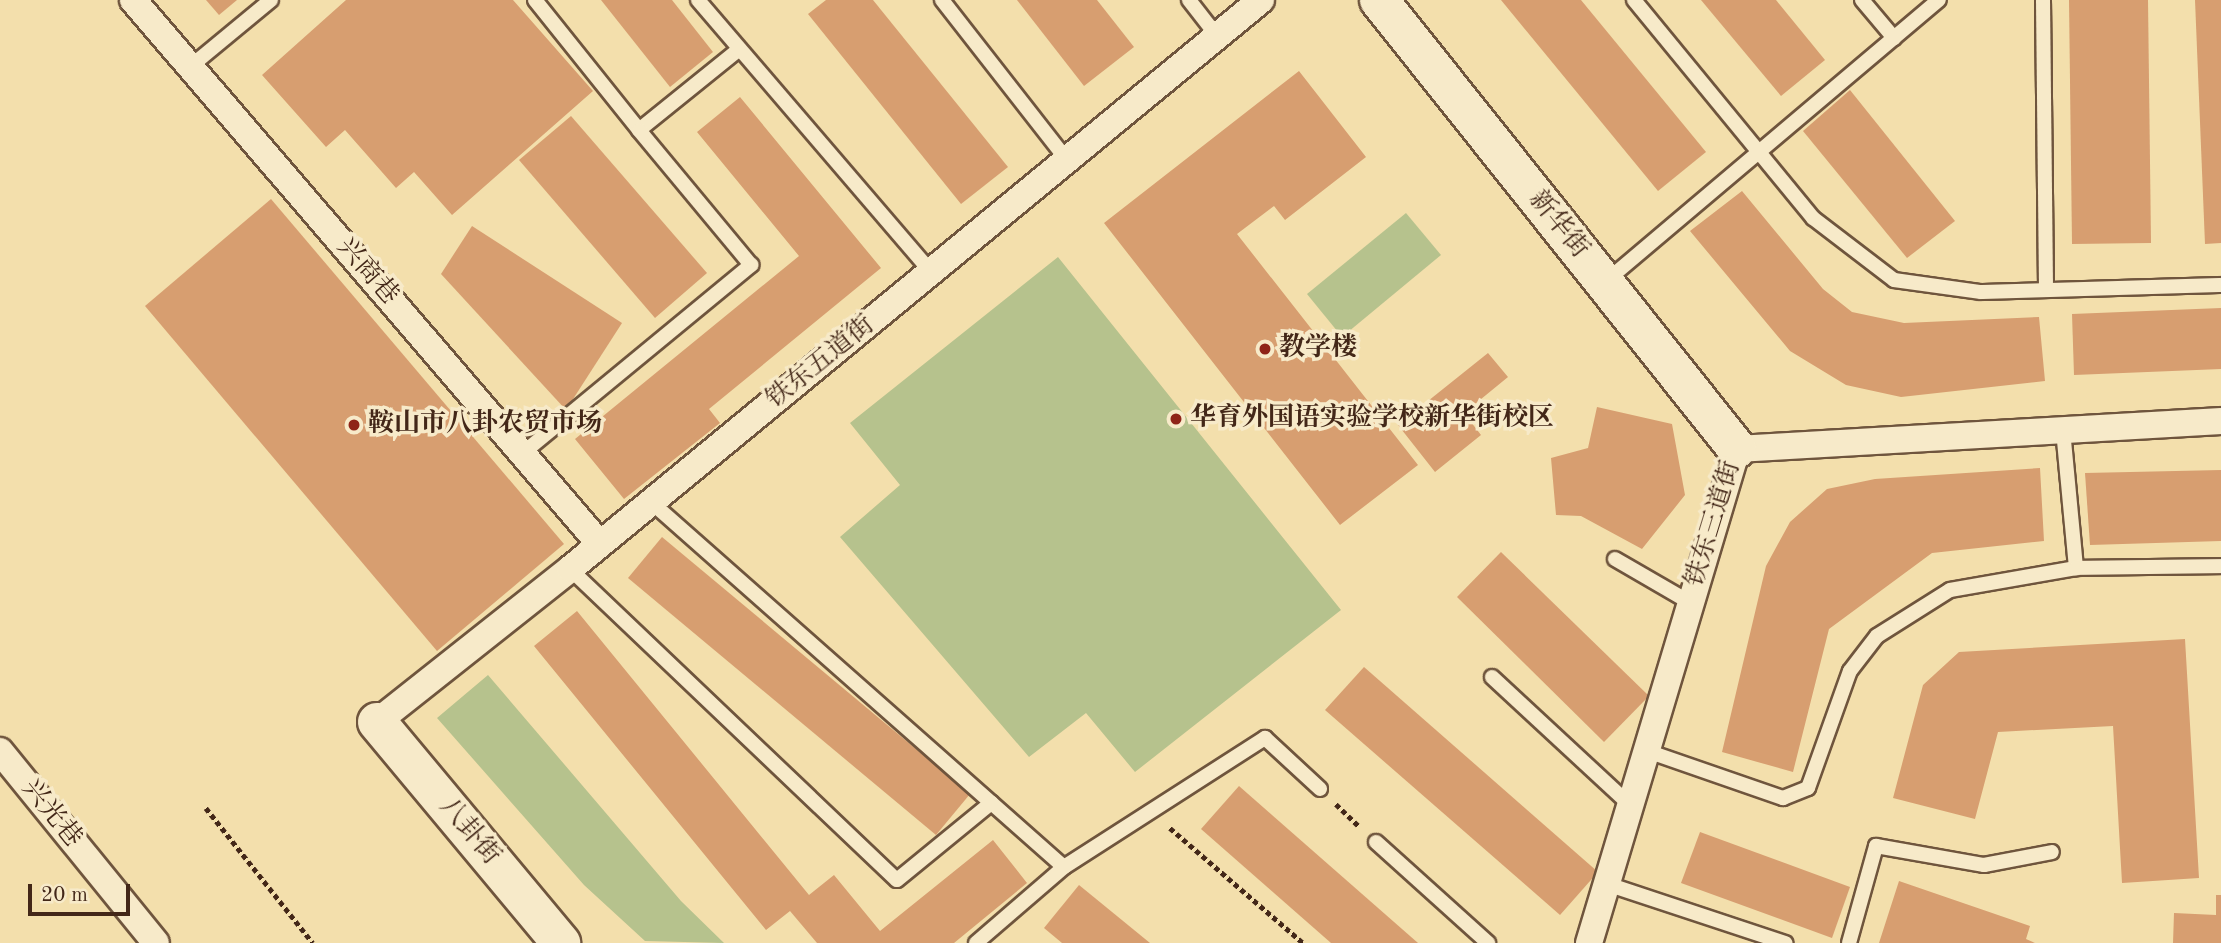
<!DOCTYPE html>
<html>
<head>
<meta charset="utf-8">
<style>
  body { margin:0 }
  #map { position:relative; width:2221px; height:943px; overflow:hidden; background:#f3dfac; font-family:"Old Standard TT","Noto Serif SC",serif }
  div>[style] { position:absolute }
  .green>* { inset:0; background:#b6c28d }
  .building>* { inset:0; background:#d79e70 }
  .path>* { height:4.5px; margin-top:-2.25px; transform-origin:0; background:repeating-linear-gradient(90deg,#432718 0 5px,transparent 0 8.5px) }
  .roads { filter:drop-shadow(2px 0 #6f553d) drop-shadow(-2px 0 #6f553d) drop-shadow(0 2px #6f553d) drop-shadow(0 -2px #6f553d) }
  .lane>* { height:14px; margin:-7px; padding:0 7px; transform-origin:7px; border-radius:7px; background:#f7eac9 }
  .street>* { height:26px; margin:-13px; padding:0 13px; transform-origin:13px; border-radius:13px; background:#f7eac9 }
  .secondary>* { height:38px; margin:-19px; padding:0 19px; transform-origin:19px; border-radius:19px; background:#f7eac9 }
  .dots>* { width:19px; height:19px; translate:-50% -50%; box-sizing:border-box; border:4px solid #f7eac9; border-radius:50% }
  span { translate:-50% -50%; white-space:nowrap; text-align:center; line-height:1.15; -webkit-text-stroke:7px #f7eac9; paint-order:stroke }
  .street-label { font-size:26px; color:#432718 }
  .poi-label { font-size:26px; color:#432718; font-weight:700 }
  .left { translate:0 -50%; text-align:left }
  .scale { position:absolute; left:28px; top:884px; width:102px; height:32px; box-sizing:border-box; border:4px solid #432718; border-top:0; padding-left:9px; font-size:21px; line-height:24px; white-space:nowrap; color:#432718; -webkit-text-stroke:5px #f7eac9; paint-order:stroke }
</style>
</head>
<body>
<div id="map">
  <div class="green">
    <div style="clip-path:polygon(1406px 213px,1441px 255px,1342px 337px,1307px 294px)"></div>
    <div style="clip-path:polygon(1058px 257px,1341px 610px,1135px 772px,1086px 713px,1029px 757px,840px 537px,900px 485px,850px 423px)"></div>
    <div style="clip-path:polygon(488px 675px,681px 901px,724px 943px,645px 941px,584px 885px,437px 718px)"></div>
  </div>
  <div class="building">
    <div style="clip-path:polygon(206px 0,237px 0,219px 15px)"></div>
    <div style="clip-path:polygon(346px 0,513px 0,593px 91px,452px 215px,414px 172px,396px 188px,345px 130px,326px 147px,262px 75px)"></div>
    <div style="clip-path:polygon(601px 0,672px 0,713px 52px,670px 87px)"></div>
    <div style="clip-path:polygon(826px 0,873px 0,1008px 167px,961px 204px,808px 14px)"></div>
    <div style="clip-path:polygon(1017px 0,1097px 0,1134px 47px,1084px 86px)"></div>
    <div style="clip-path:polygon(1501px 0,1581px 0,1706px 152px,1658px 191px)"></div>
    <div style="clip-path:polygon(1701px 0,1776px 0,1825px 60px,1781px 96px)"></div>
    <div style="clip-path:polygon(2069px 0,2148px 0,2151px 243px,2072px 244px)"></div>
    <div style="clip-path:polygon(2195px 0,2221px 0,2221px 243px,2205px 244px)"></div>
    <div style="clip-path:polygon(1299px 71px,1366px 157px,1285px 220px,1274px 206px,1237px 234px,1418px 465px,1340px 525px,1104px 223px)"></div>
    <div style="clip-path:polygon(1850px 90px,1955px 221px,1907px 258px,1803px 131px)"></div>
    <div style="clip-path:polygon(740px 97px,881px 268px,709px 409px,720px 423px,624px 499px,575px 439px,799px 256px,697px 132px)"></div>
    <div style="clip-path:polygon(571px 116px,707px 273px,655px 318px,519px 160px)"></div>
    <div style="clip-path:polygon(1742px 191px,1823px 289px,1852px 312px,1904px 323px,2039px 317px,2045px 381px,1901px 397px,1846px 385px,1790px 351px,1690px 231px)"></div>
    <div style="clip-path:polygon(271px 199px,564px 544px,437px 651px,145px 306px)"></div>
    <div style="clip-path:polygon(472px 226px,622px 323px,566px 410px,441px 274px)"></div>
    <div style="clip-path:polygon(2221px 308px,2221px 369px,2074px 375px,2072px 314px)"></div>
    <div style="clip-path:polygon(1488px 353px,1508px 377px,1464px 413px,1481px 435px,1435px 472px,1398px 425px)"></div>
    <div style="clip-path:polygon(1597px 407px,1672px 424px,1685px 495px,1642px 549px,1581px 516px,1556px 515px,1551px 458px,1588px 448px)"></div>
    <div style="clip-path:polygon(2040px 468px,2044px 541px,1932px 553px,1829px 629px,1793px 772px,1722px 752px,1766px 566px,1790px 522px,1827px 489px,1875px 479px)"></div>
    <div style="clip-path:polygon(2221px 470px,2221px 541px,2090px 545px,2085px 473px)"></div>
    <div style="clip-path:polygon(662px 537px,970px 794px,936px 835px,628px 578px)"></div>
    <div style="clip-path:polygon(1501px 552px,1649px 696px,1604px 742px,1457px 597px)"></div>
    <div style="clip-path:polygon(577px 611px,809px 895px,834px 875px,880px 931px,993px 840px,1027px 883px,954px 943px,817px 943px,790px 911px,766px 930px,534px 646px)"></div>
    <div style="clip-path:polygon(2185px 639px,2199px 878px,2122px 883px,2113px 726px,1998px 732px,1975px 819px,1893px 798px,1923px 685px,1959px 652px)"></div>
    <div style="clip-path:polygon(1364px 667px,1598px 872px,1560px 915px,1325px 710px)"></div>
    <div style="clip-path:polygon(1239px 786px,1418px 943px,1331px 943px,1201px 829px)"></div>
    <div style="clip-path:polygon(1700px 832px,1850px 887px,1832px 938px,1681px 883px)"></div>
    <div style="clip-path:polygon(1899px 881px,2030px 926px,2026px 939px,2035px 943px,1879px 943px)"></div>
    <div style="clip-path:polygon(1079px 885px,1150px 943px,1062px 943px,1044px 928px)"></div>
    <div style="clip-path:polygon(2216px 895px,2221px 895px,2221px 943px,2173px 943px,2174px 913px,2216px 915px)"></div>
  </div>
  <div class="path">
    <div style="left:1336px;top:804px;width:33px;rotate:44deg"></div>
    <div style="left:206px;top:808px;width:172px;rotate:51.6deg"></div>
    <div style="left:1170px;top:828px;width:176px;rotate:40.8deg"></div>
  </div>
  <div class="roads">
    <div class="lane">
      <div style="left:535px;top:0;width:166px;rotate:51.3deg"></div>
      <div style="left:639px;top:130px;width:127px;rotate:-38.9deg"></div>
      <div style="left:698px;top:0;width:358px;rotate:49.4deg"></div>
      <div style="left:942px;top:0;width:203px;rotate:52deg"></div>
      <div style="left:1189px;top:0;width:46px;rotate:52.1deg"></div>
      <div style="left:1634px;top:0;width:282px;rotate:50.6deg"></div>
      <div style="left:1813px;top:218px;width:102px;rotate:37.4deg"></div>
      <div style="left:1894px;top:280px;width:88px;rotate:7.9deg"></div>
      <div style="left:1981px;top:292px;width:240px;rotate:-1.7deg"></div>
      <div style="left:1862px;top:0;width:50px;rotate:49.9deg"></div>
      <div style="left:2043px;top:0;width:290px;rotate:89.4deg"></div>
      <div style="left:190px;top:67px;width:105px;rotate:-39.6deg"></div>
      <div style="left:1605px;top:282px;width:437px;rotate:-40.2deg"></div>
      <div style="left:2063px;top:430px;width:139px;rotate:84.6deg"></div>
      <div style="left:523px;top:453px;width:296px;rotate:-39.5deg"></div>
      <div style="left:751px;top:265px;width:175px;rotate:-129.7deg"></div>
      <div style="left:651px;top:502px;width:551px;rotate:41.47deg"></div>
      <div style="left:1615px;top:559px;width:88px;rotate:30.1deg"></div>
      <div style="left:570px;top:569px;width:451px;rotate:43.6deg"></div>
      <div style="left:897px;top:880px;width:122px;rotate:-39.3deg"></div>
      <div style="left:1492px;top:677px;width:187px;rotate:42.8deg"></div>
      <div style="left:1647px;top:751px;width:144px;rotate:19.1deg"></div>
      <div style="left:1783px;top:798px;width:27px;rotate:-22deg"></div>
      <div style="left:1808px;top:788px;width:124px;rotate:-70.3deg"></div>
      <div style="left:1850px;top:671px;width:44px;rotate:-52.4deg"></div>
      <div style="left:1877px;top:636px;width:86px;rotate:-32.2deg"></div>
      <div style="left:1950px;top:590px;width:128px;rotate:-9.9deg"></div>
      <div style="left:2076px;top:568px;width:145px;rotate:-0.8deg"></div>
      <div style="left:1376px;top:842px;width:151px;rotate:42deg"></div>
      <div style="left:1607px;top:884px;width:188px;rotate:18.3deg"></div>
      <div style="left:976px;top:943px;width:116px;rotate:-40.8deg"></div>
      <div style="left:1064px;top:867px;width:239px;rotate:-32.7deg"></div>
      <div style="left:1265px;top:738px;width:75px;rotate:42.8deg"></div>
      <div style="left:1849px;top:943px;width:101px;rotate:-74.4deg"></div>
      <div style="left:1876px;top:846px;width:110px;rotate:10deg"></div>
      <div style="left:1984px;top:865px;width:69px;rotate:-10.8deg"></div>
    </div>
    <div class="street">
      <div style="left:133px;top:0;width:717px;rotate:49.36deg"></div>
      <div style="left:377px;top:722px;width:246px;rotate:-38.4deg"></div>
      <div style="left:570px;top:569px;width:895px;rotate:-39.47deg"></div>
      <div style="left:0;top:751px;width:247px;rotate:50.9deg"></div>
      <div style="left:1589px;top:943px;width:516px;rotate:-73.32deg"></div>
      <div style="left:1737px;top:449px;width:485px;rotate:-3.3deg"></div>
    </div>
    <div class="secondary">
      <div style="left:1379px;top:0;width:574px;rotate:51.43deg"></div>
      <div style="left:377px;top:722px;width:288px;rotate:50.2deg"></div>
    </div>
  </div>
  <div class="dots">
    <div style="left:1265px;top:349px;background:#8f2418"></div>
    <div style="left:1176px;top:419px;background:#8f2418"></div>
    <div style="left:354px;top:425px;background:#8f2418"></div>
  </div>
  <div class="street-label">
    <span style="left:1558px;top:225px;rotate:51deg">新华街</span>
    <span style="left:367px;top:272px;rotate:49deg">兴商巷</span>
    <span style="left:821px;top:363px;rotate:-39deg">铁东五道街</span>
    <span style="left:1714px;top:524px;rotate:-73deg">铁东三道街</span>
    <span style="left:51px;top:814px;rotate:51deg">兴光巷</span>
    <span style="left:469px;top:832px;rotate:50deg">八卦街</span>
  </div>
  <div class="poi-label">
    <span class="left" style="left:1279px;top:349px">教学楼</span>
    <span class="left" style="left:1190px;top:419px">华育外国语实验学校新华街校区</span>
    <span class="left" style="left:368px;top:425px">鞍山市八卦农贸市场</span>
  </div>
  <div class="scale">20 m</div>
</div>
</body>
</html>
